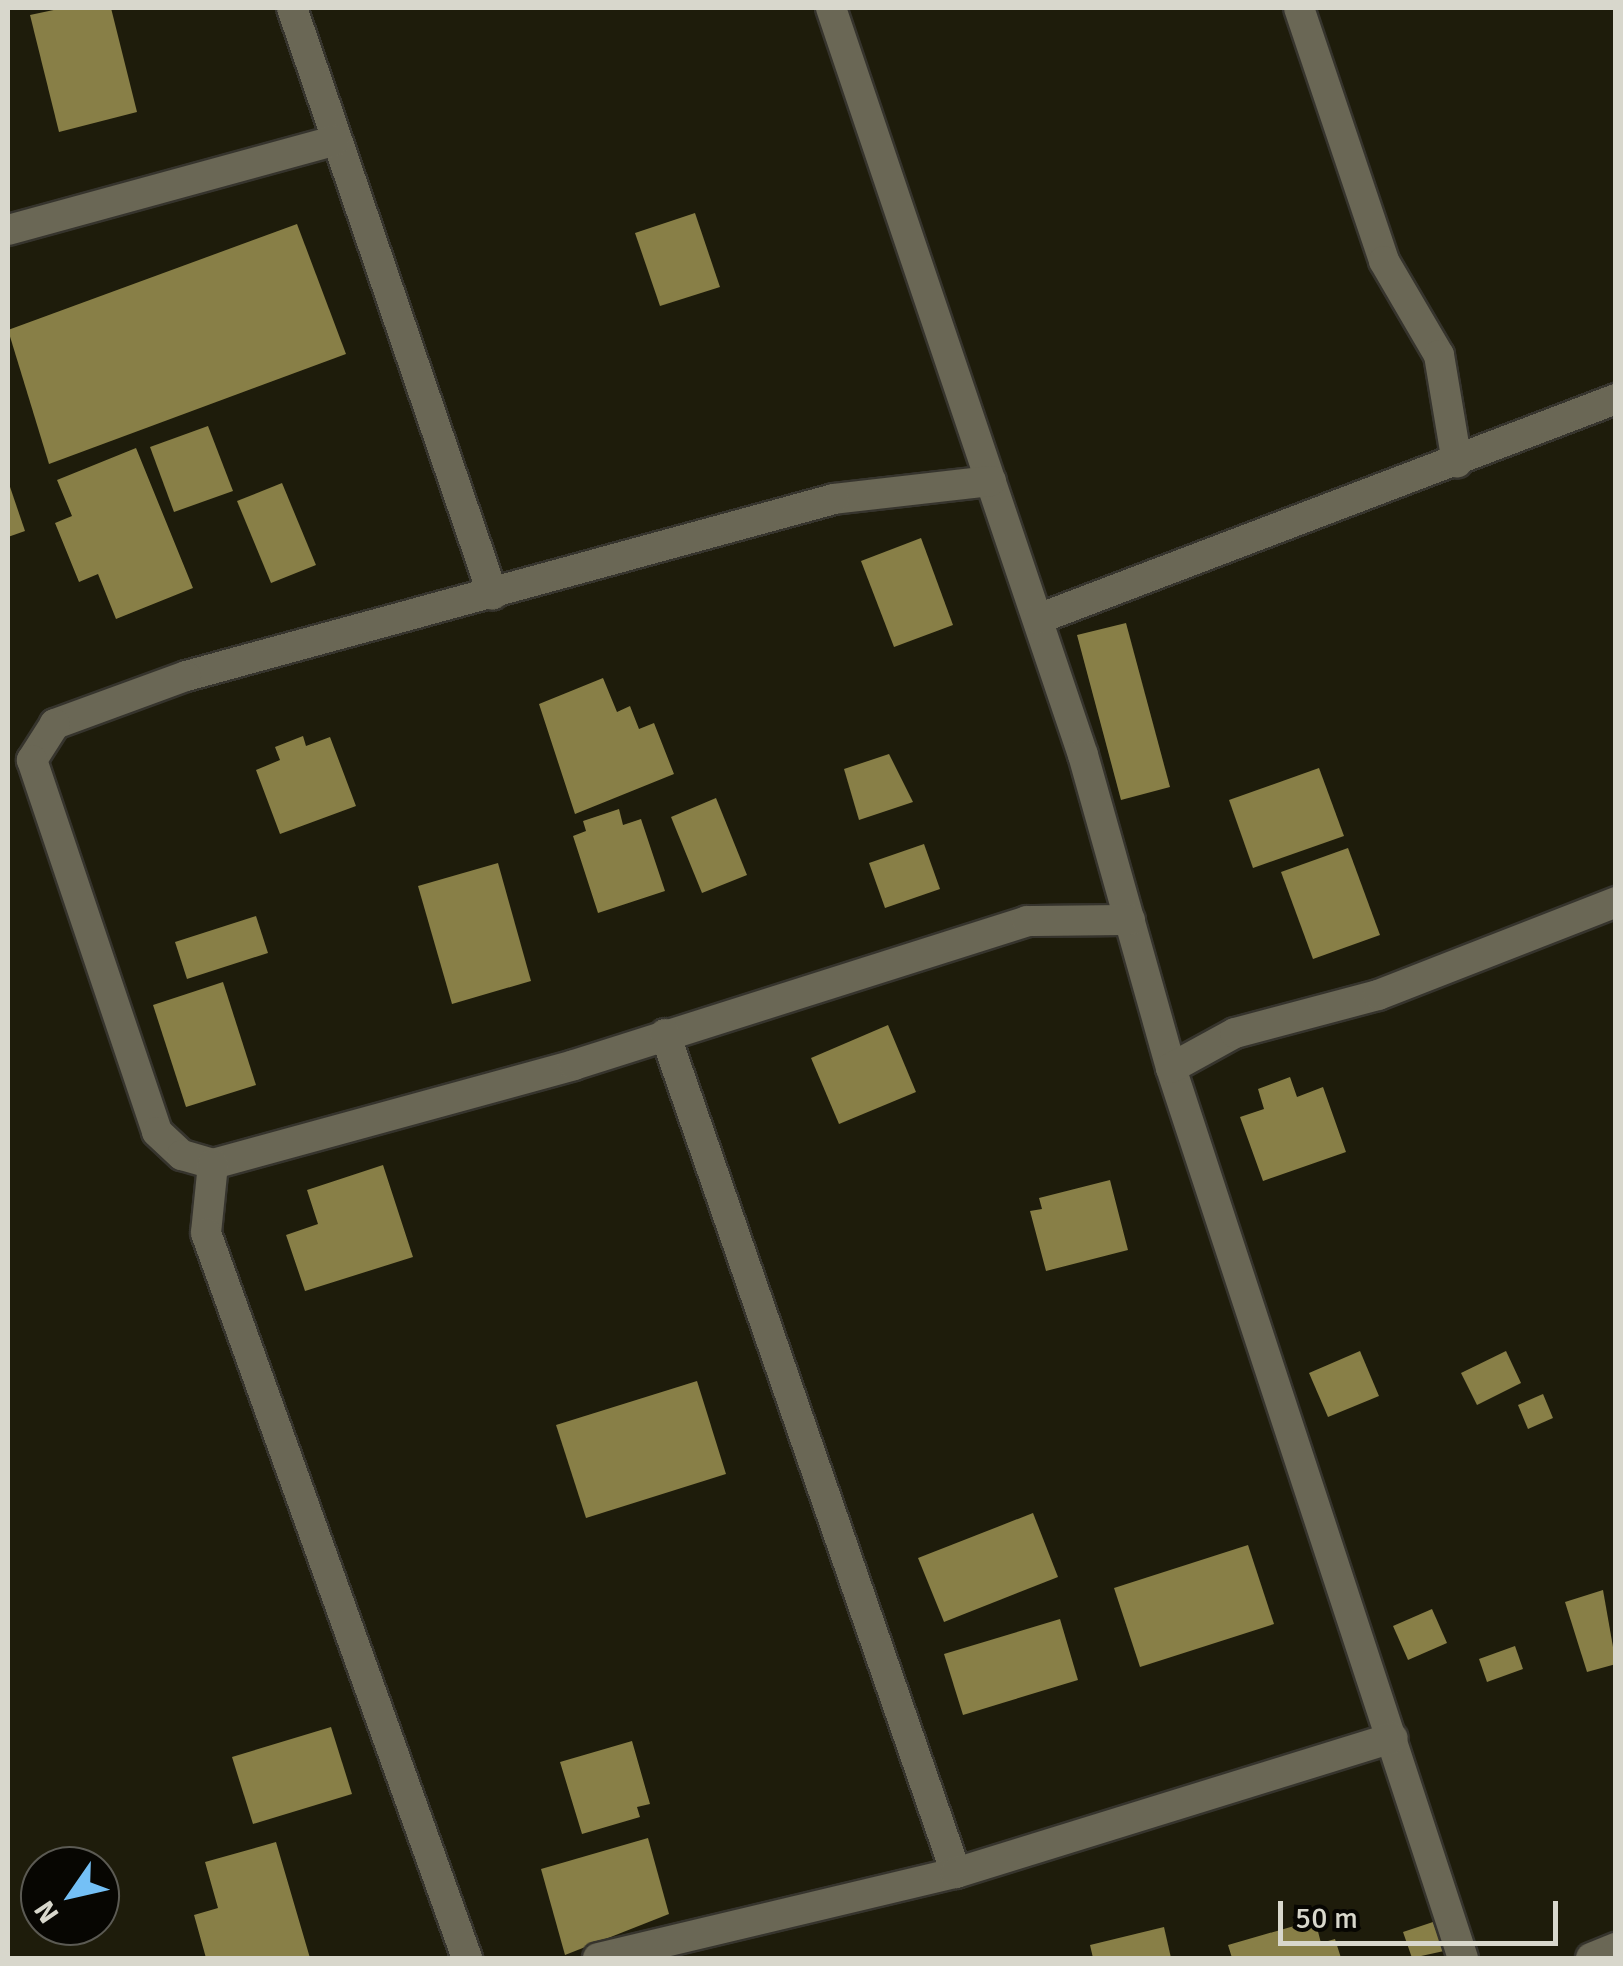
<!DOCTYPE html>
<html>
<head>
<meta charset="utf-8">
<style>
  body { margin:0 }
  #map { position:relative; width:1623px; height:1966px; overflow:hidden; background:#1e1c0b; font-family:Signika,sans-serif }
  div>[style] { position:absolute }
  .building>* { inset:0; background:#887f47 }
  .roads { filter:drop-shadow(2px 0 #36342d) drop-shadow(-2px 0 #36342d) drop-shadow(0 2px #36342d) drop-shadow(0 -2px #36342d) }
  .minor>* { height:30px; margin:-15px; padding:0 15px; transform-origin:15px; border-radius:15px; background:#6a6755 }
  span { translate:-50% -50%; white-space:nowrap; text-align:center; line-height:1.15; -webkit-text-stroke:10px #070602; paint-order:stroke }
  .frame { position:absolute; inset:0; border:10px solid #d8d7cc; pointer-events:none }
  .north { position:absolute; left:20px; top:1846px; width:100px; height:100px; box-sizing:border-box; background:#070602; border:2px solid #5b5a53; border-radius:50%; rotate:236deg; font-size:28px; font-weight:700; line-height:40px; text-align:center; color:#d8d7cc }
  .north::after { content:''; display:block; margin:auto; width:35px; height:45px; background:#74c0f6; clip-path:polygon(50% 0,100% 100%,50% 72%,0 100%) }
  .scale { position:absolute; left:1278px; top:1901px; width:280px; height:45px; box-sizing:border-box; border:5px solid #d8d7cc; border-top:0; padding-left:12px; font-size:30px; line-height:35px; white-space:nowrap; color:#d8d7cc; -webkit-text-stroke:8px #070602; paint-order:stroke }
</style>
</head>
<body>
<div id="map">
  <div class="building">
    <div style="clip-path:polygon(63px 8px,111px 8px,137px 112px,59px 132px,30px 15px)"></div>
    <div style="clip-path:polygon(695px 213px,720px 287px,660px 306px,635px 233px)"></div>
    <div style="clip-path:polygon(297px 224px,346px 354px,49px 464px,8px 330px)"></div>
    <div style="clip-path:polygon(208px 426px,233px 491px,174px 512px,150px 447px)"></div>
    <div style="clip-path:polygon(136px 448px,193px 588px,116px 619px,98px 574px,79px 582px,55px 523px,72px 516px,57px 480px)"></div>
    <div style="clip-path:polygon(8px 481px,25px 531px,8px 537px)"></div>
    <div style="clip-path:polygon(282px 483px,316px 565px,271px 583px,237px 501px)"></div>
    <div style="clip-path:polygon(921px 538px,953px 625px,894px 647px,861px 561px)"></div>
    <div style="clip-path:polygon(1126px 623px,1170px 787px,1121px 800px,1077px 635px)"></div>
    <div style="clip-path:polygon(603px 678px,617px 712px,630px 706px,639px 729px,654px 723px,674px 774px,575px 814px,539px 704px)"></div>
    <div style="clip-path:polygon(303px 736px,306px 746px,330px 737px,356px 806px,280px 834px,256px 770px,280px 760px,275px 747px)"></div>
    <div style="clip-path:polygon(889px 754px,913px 802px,859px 820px,844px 769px)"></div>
    <div style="clip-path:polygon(1319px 768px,1344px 836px,1253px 868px,1229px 800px)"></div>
    <div style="clip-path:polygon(716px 798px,747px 875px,702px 893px,671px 817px)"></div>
    <div style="clip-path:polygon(619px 809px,623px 825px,641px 819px,665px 891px,598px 913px,573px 836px,586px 831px,583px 821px)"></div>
    <div style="clip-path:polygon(924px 844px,940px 889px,885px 908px,869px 863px)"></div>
    <div style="clip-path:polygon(1348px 848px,1380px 935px,1313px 959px,1281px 872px)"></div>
    <div style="clip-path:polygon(498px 863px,531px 981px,452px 1004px,418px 886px)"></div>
    <div style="clip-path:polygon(256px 916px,268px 953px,187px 979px,175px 942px)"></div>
    <div style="clip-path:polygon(223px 982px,256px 1085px,186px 1107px,153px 1005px)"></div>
    <div style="clip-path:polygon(888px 1025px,916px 1092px,839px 1124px,811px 1058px)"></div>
    <div style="clip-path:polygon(1290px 1077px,1297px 1097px,1323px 1087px,1346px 1152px,1263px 1181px,1240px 1117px,1264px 1109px,1258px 1089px)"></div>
    <div style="clip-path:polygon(383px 1165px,413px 1257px,305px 1291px,286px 1235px,318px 1224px,307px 1190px)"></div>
    <div style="clip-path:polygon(1110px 1180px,1128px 1250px,1046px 1271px,1030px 1211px,1042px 1209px,1039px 1198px)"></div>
    <div style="clip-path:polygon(1360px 1351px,1379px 1396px,1328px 1417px,1309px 1373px)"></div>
    <div style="clip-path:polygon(1506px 1351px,1521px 1383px,1477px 1405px,1461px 1373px)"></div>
    <div style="clip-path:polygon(697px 1381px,726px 1474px,586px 1518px,556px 1425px)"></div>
    <div style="clip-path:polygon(1543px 1394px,1553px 1418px,1528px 1429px,1518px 1405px)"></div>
    <div style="clip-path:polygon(1033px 1513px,1058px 1577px,944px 1622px,918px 1558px)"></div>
    <div style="clip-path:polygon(1248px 1545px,1274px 1624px,1140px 1667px,1114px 1588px)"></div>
    <div style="clip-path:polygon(1603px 1590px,1616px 1664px,1587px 1672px,1565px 1602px)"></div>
    <div style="clip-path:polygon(1432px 1609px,1447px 1643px,1408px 1660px,1393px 1626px)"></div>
    <div style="clip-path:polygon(1060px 1619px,1078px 1680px,963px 1715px,944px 1654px)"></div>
    <div style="clip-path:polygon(1515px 1646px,1523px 1669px,1487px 1682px,1479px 1659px)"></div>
    <div style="clip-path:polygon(331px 1727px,352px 1794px,253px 1824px,232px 1757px)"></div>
    <div style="clip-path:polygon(632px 1741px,650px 1804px,637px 1807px,640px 1817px,582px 1834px,560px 1762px)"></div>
    <div style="clip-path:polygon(648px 1838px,669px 1914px,565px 1955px,541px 1869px)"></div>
    <div style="clip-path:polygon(276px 1842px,310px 1958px,206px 1958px,194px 1915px,218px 1908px,205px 1862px)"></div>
    <div style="clip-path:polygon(1315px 1920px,1321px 1943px,1335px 1939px,1341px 1958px,1232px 1958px,1228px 1945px)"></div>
    <div style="clip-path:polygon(1433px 1922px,1444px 1951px,1412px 1958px,1403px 1932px)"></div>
    <div style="clip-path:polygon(1164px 1927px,1171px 1958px,1093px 1958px,1090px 1945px)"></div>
  </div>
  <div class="roads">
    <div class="minor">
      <div style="left:292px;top:8px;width:620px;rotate:71.1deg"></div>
      <div style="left:831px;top:8px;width:788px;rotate:71.36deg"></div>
      <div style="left:1083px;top:755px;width:325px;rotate:74.3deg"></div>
      <div style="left:1171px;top:1068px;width:937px;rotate:71.84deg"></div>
      <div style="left:1299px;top:8px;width:267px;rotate:71.4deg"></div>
      <div style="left:1384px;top:261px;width:109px;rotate:59.7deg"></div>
      <div style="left:1439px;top:355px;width:109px;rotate:80.5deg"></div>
      <div style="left:8px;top:230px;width:338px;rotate:-15.3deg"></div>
      <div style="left:991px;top:481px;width:158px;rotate:173.5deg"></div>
      <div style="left:834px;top:499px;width:672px;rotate:164.72deg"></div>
      <div style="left:186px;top:676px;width:140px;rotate:159.9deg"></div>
      <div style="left:55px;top:724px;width:43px;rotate:122.6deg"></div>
      <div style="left:32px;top:760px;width:392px;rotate:71.4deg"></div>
      <div style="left:157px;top:1132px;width:34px;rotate:43deg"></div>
      <div style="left:182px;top:1155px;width:32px;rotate:16deg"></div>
      <div style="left:213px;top:1164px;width:374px;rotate:-15.3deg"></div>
      <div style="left:574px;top:1065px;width:475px;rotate:-17.6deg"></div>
      <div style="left:1027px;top:921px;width:103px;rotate:-0.6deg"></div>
      <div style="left:1038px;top:619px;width:618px;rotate:-20.84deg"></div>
      <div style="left:665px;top:1034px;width:888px;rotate:70.87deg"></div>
      <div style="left:1171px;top:1068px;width:73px;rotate:-28.7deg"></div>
      <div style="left:1235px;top:1033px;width:148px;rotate:-14.9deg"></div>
      <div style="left:1378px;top:995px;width:256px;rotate:-21.3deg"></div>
      <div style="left:213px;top:1164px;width:69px;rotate:95.8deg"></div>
      <div style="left:206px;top:1233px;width:771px;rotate:70.2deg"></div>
      <div style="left:598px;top:1958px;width:368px;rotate:-13.4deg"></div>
      <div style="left:956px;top:1873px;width:457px;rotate:-17.2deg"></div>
      <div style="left:1591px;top:1958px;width:27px;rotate:-22deg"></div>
    </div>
  </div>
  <div class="frame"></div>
  <div class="north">N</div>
  <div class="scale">50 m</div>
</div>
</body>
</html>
